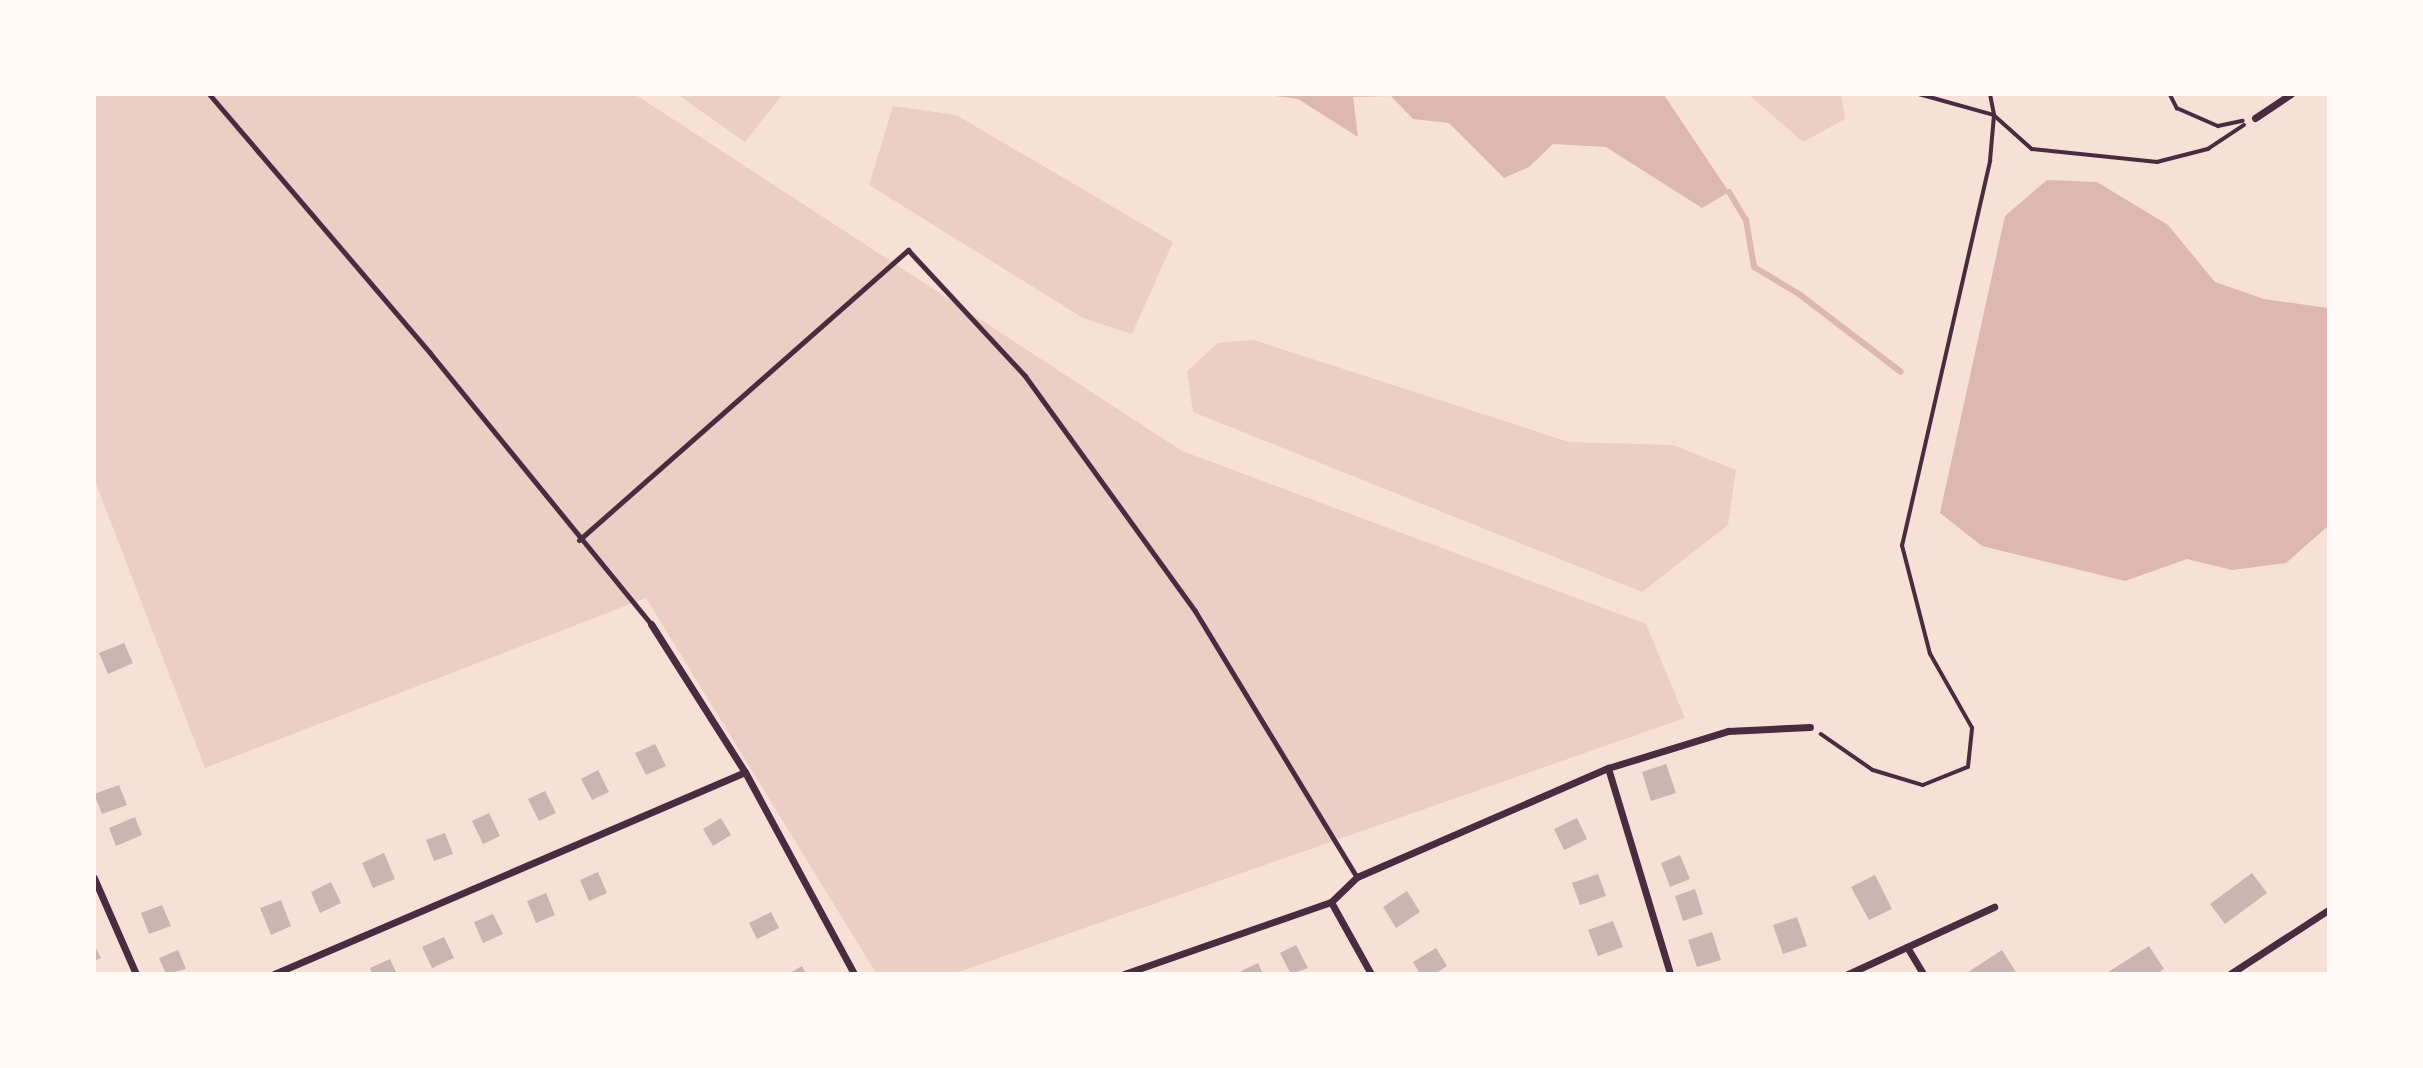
<!DOCTYPE html>
<html>
<head>
<meta charset="utf-8">
<style>
  body { margin:0 }
  #map { position:relative; width:2423px; height:1068px; overflow:hidden; background:#f7e1d7; font-family:"Work Sans",sans-serif }
  div>[style] { position:absolute }
  .green>* { inset:0; background:#ebcfc5 }
  .water>* { inset:0; background:#dcb8b0 }
  .stream>* { height:6px; margin:-3px; padding:0 3px; transform-origin:3px; border-radius:3px; background:#dcb8b0 }
  .building>* { inset:0; background:#ccb4b1 }
  .path>* { height:3.5px; margin:-1.75px; padding:0 1.75px; transform-origin:1.75px; border-radius:1.75px; background:#4a2c40 }
  .service>* { height:5px; margin:-2.5px; padding:0 2.5px; transform-origin:2.5px; border-radius:2.5px; background:#4a2c40 }
  .minor>* { height:7px; margin:-3.5px; padding:0 3.5px; transform-origin:3.5px; border-radius:3.5px; background:#4a2c40 }
  span { translate:-50% -50%; white-space:nowrap; text-align:center; line-height:1.15; -webkit-text-stroke:6px #fffaf5; paint-order:stroke }
  .frame { position:absolute; inset:0; border:96px solid #fffaf5; pointer-events:none }
</style>
</head>
<body>
<div id="map">
  <div class="green">
    <div style="clip-path:polygon(94px 95px,636px 95px,1182px 451px,1646px 624px,1685px 718px,953px 974px,876px 973px,646px 598px,205px 768px,95px 481px)"></div>
    <div style="clip-path:polygon(678px 95px,782px 95px,745px 142px)"></div>
    <div style="clip-path:polygon(1749px 95px,1841px 95px,1845px 119px,1803px 142px)"></div>
    <div style="clip-path:polygon(893px 106px,956px 115px,1173px 242px,1132px 334px,1083px 318px,869px 185px)"></div>
    <div style="clip-path:polygon(1254px 340px,1569px 442px,1673px 445px,1736px 470px,1728px 525px,1642px 592px,1193px 412px,1187px 371px,1218px 343px)"></div>
  </div>
  <div class="water">
    <div style="clip-path:polygon(1269px 95px,1664px 95px,1729px 192px,1702px 208px,1606px 147px,1553px 144px,1529px 167px,1504px 178px,1449px 123px,1413px 119px,1391px 96px,1353px 97px,1358px 137px,1298px 99px)"></div>
    <div style="clip-path:polygon(2047px 180px,2097px 182px,2168px 225px,2215px 282px,2264px 299px,2328px 308px,2328px 526px,2286px 563px,2232px 570px,2187px 559px,2125px 581px,1982px 546px,1940px 513px,2005px 216px)"></div>
  </div>
  <div class="stream">
    <div style="left:1729px;top:192px;width:33px;rotate:59deg"></div>
    <div style="left:1746px;top:220px;width:48px;rotate:80.3deg"></div>
    <div style="left:1754px;top:267px;width:52px;rotate:31deg"></div>
    <div style="left:1799px;top:294px;width:128px;rotate:37.4deg"></div>
  </div>
  <div class="building">
    <div style="clip-path:polygon(124px 643px,133px 663px,108px 674px,99px 653px)"></div>
    <div style="clip-path:polygon(655px 744px,666px 766px,646px 775px,635px 753px)"></div>
    <div style="clip-path:polygon(1666px 764px,1676px 793px,1651px 801px,1642px 772px)"></div>
    <div style="clip-path:polygon(598px 770px,609px 792px,592px 800px,581px 779px)"></div>
    <div style="clip-path:polygon(119px 785px,127px 805px,102px 814px,94px 794px)"></div>
    <div style="clip-path:polygon(545px 791px,556px 813px,539px 821px,528px 799px)"></div>
    <div style="clip-path:polygon(489px 813px,500px 836px,483px 844px,472px 821px)"></div>
    <div style="clip-path:polygon(135px 817px,142px 835px,116px 846px,109px 828px)"></div>
    <div style="clip-path:polygon(721px 818px,731px 835px,713px 846px,703px 829px)"></div>
    <div style="clip-path:polygon(1577px 818px,1587px 839px,1564px 850px,1554px 829px)"></div>
    <div style="clip-path:polygon(445px 833px,453px 854px,434px 861px,426px 840px)"></div>
    <div style="clip-path:polygon(384px 853px,395px 879px,373px 888px,362px 863px)"></div>
    <div style="clip-path:polygon(1680px 855px,1690px 879px,1670px 887px,1661px 863px)"></div>
    <div style="clip-path:polygon(598px 872px,607px 893px,589px 901px,580px 880px)"></div>
    <div style="clip-path:polygon(2252px 873px,2267px 893px,2225px 924px,2210px 904px)"></div>
    <div style="clip-path:polygon(1598px 874px,1606px 896px,1580px 905px,1572px 883px)"></div>
    <div style="clip-path:polygon(1875px 875px,1892px 909px,1869px 920px,1851px 887px)"></div>
    <div style="clip-path:polygon(331px 882px,341px 903px,320px 913px,311px 892px)"></div>
    <div style="clip-path:polygon(1695px 889px,1703px 914px,1683px 921px,1675px 896px)"></div>
    <div style="clip-path:polygon(1407px 891px,1420px 912px,1396px 928px,1383px 907px)"></div>
    <div style="clip-path:polygon(546px 893px,555px 915px,536px 923px,527px 901px)"></div>
    <div style="clip-path:polygon(281px 900px,291px 926px,271px 935px,260px 908px)"></div>
    <div style="clip-path:polygon(162px 905px,171px 926px,149px 934px,141px 913px)"></div>
    <div style="clip-path:polygon(771px 912px,779px 928px,757px 939px,749px 923px)"></div>
    <div style="clip-path:polygon(493px 914px,503px 934px,483px 943px,474px 922px)"></div>
    <div style="clip-path:polygon(1797px 917px,1807px 946px,1783px 954px,1773px 925px)"></div>
    <div style="clip-path:polygon(1613px 921px,1623px 947px,1598px 956px,1588px 930px)"></div>
    <div style="clip-path:polygon(1712px 932px,1721px 960px,1697px 967px,1688px 940px)"></div>
    <div style="clip-path:polygon(444px 937px,454px 958px,432px 968px,422px 947px)"></div>
    <div style="clip-path:polygon(94px 945px,101px 958px,94px 961px)"></div>
    <div style="clip-path:polygon(1296px 945px,1308px 968px,1291px 974px,1280px 953px)"></div>
    <div style="clip-path:polygon(2149px 946px,2164px 969px,2156px 974px,2105px 974px)"></div>
    <div style="clip-path:polygon(1436px 948px,1447px 966px,1435px 974px,1420px 974px,1413px 962px)"></div>
    <div style="clip-path:polygon(178px 950px,186px 969px,166px 974px,159px 958px)"></div>
    <div style="clip-path:polygon(2002px 950px,2017px 974px,1965px 974px)"></div>
    <div style="clip-path:polygon(390px 959px,397px 974px,372px 974px,370px 968px)"></div>
    <div style="clip-path:polygon(1258px 963px,1263px 974px,1243px 974px,1241px 971px)"></div>
    <div style="clip-path:polygon(802px 966px,806px 974px,788px 974px)"></div>
  </div>
  <div class="path">
    <div style="left:1919px;top:94px;width:78px;rotate:15.6deg"></div>
    <div style="left:1994px;top:115px;width:51px;rotate:41.8deg"></div>
    <div style="left:2032px;top:149px;width:126px;rotate:5.9deg"></div>
    <div style="left:2157px;top:162px;width:53px;rotate:-14.3deg"></div>
    <div style="left:2208px;top:149px;width:43px;rotate:-33.7deg"></div>
    <div style="left:2170px;top:94px;width:16px;rotate:63deg"></div>
    <div style="left:2177px;top:108px;width:45px;rotate:23.7deg"></div>
    <div style="left:2218px;top:126px;width:25px;rotate:-12deg"></div>
    <div style="left:1821px;top:734px;width:63px;rotate:34.7deg"></div>
    <div style="left:1873px;top:770px;width:52px;rotate:16.7deg"></div>
    <div style="left:1923px;top:785px;width:48px;rotate:-21.8deg"></div>
    <div style="left:1968px;top:767px;width:39px;rotate:-84deg"></div>
    <div style="left:1972px;top:728px;width:85px;rotate:-119.6deg"></div>
    <div style="left:1930px;top:654px;width:112px;rotate:-104.5deg"></div>
    <div style="left:1902px;top:546px;width:395px;rotate:-77.1deg"></div>
    <div style="left:1990px;top:161px;width:46px;rotate:-85deg"></div>
    <div style="left:1994px;top:115px;width:21px;rotate:-101deg"></div>
  </div>
  <div class="service">
    <div style="left:209px;top:94px;width:340px;rotate:49.5deg"></div>
    <div style="left:430px;top:353px;width:350px;rotate:50.8deg"></div>
    <div style="left:579px;top:540px;width:439px;rotate:-41.4deg"></div>
    <div style="left:908px;top:250px;width:172px;rotate:47.1deg"></div>
    <div style="left:1025px;top:376px;width:290px;rotate:54.1deg"></div>
    <div style="left:1195px;top:611px;width:311px;rotate:58.7deg"></div>
  </div>
  <div class="minor">
    <div style="left:2255px;top:118px;width:43px;rotate:-33.7deg"></div>
    <div style="left:651px;top:624px;width:175px;rotate:57.6deg"></div>
    <div style="left:745px;top:772px;width:230px;rotate:61.6deg"></div>
    <div style="left:1608px;top:768px;width:215px;rotate:73.2deg"></div>
    <div style="left:94px;top:878px;width:105px;rotate:66.4deg"></div>
    <div style="left:1331px;top:902px;width:82px;rotate:60.9deg"></div>
    <div style="left:1907px;top:947px;width:31px;rotate:59deg"></div>
    <div style="left:274px;top:974px;width:512px;rotate:-23.21deg"></div>
    <div style="left:1124px;top:974px;width:219px;rotate:-19.2deg"></div>
    <div style="left:1331px;top:902px;width:36px;rotate:-44deg"></div>
    <div style="left:1357px;top:877px;width:274px;rotate:-23.5deg"></div>
    <div style="left:1608px;top:768px;width:126px;rotate:-17.1deg"></div>
    <div style="left:1728px;top:731px;width:82px;rotate:-2.8deg"></div>
    <div style="left:1848px;top:974px;width:161px;rotate:-24.7deg"></div>
    <div style="left:2230px;top:974px;width:117px;rotate:-33.1deg"></div>
  </div>
  <div class="frame"></div>
</div>
</body>
</html>
